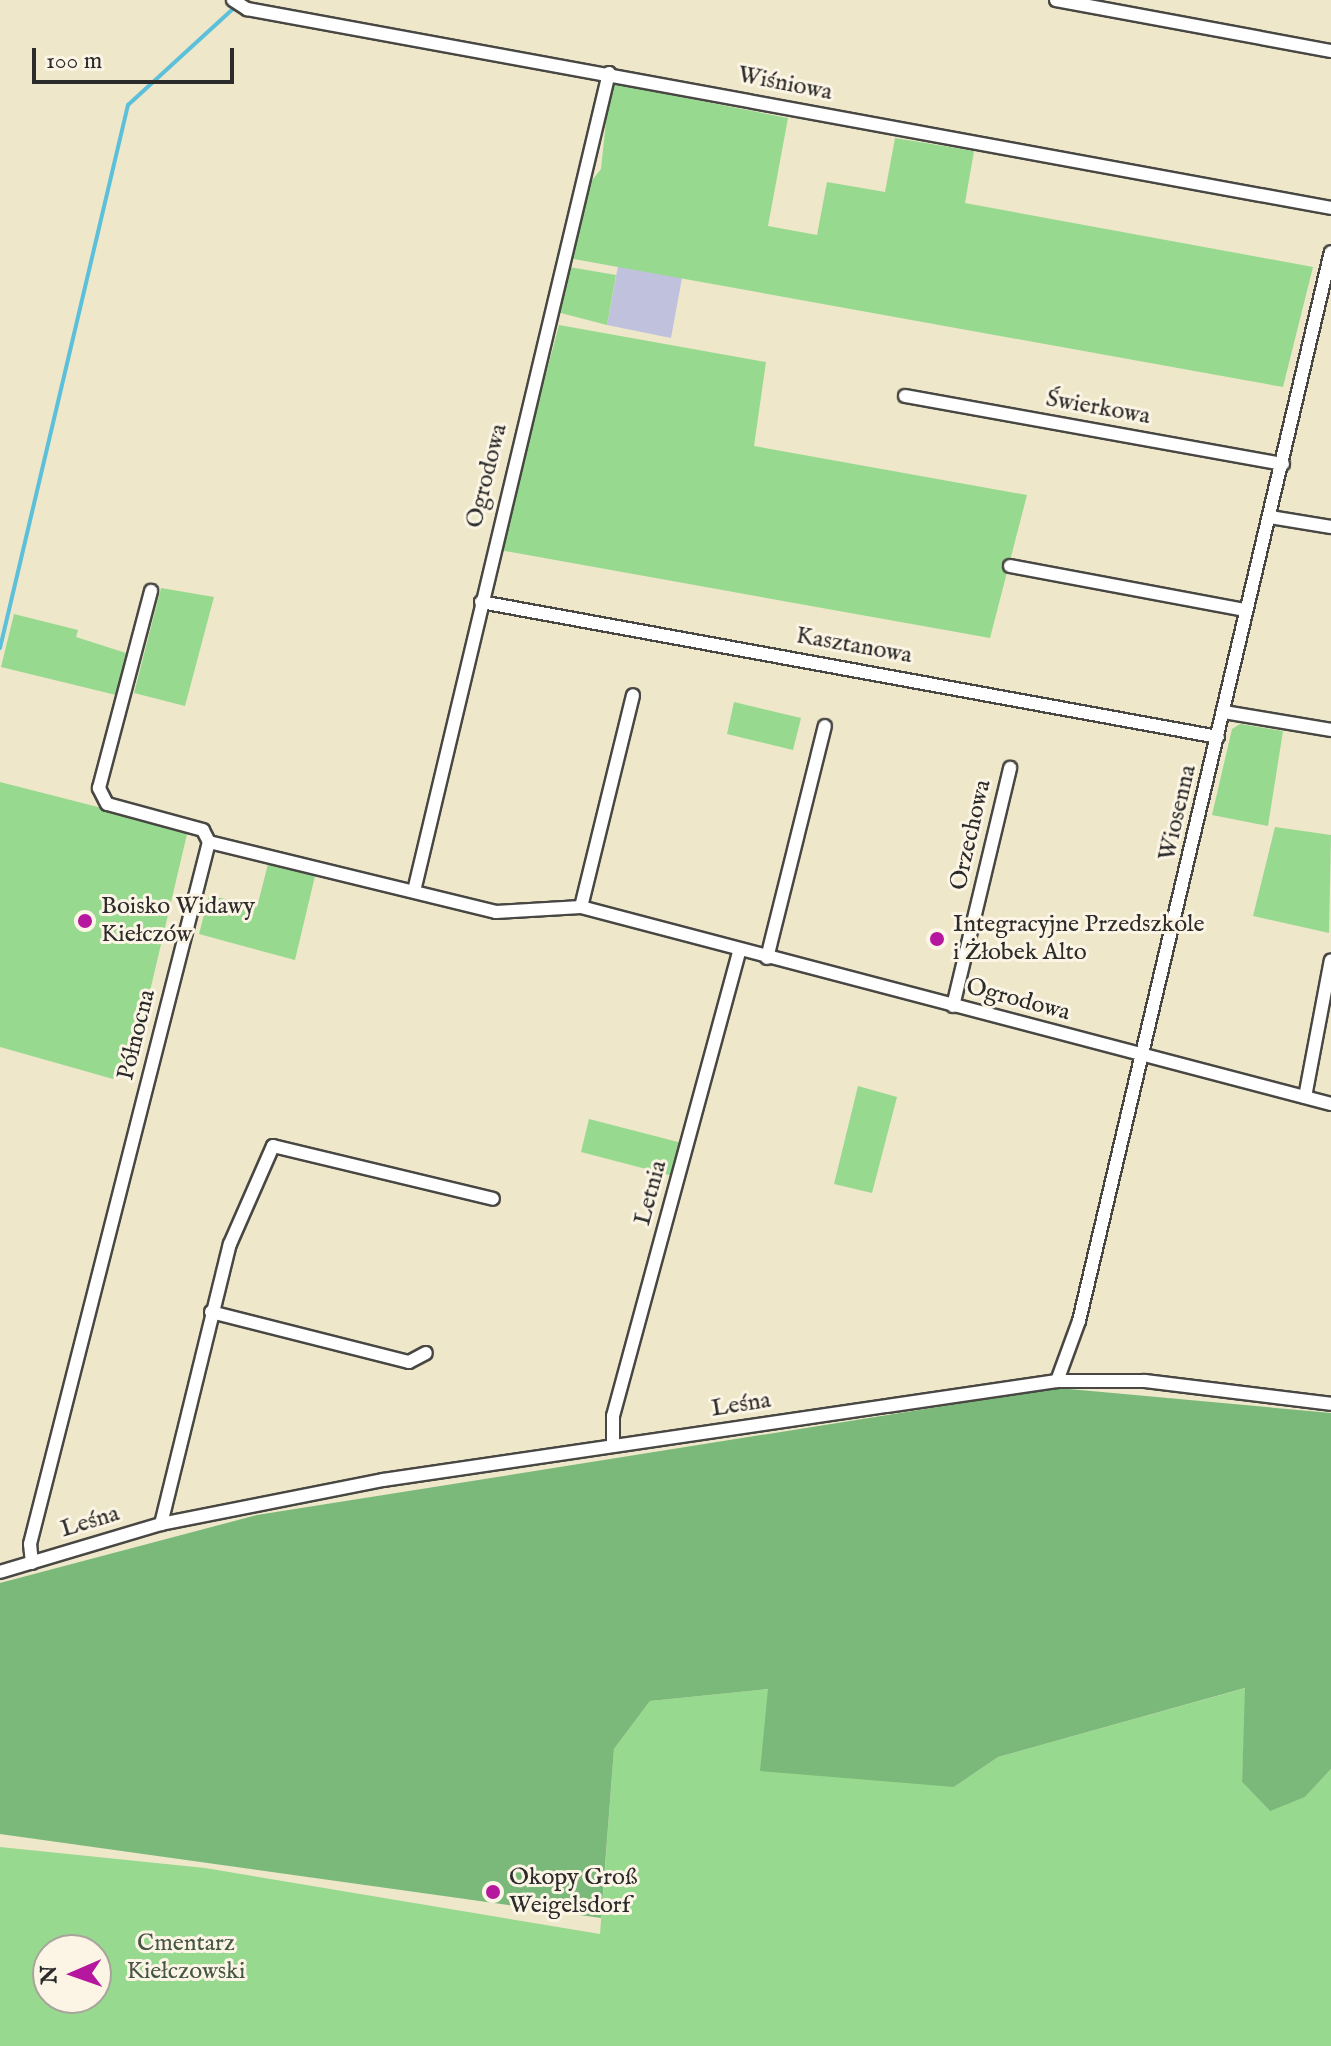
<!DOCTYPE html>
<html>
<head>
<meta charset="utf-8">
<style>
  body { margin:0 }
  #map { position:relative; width:1331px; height:2046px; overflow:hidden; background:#eee7ca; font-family:"IM FELL English",serif }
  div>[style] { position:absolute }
  .industrial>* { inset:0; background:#c0c2dd }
  .green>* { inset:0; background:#98d990 }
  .forest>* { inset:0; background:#7ab97a }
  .stream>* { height:4px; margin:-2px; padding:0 2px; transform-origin:2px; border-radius:2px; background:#5cc0da }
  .roads { filter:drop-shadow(2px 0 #484743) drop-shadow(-2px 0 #484743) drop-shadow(0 2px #484743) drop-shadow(0 -2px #484743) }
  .minor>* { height:12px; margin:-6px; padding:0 6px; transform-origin:6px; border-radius:6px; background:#fff }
  .dots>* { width:22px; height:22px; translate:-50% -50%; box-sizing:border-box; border:4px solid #fcf5e5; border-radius:50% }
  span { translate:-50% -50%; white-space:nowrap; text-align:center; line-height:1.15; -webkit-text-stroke:6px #fcf5e5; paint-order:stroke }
  .street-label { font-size:24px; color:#2b2b2b }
  .poi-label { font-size:24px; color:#2b2b2b }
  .left { translate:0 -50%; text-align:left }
  .park-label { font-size:24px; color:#465644 }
  .north { position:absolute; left:32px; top:1934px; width:80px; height:80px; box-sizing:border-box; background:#fcf5e5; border:2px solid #a8a49b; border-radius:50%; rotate:268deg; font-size:22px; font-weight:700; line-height:32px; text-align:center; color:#2b2b2b }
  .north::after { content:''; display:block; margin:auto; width:28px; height:36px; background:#b5179e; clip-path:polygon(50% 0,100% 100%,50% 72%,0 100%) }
  .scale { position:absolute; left:32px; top:48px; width:202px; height:36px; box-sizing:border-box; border:4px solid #2b2b2b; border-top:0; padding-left:10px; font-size:24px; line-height:28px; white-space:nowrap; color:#2b2b2b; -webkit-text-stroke:6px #fcf5e5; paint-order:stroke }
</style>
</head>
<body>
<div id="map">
  <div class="industrial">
    <div style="clip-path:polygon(618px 266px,682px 278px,671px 338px,607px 325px)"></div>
  </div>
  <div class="green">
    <div style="clip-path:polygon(610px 83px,788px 118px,768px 226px,817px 235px,827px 182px,885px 192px,895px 138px,974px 151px,965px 203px,1313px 267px,1283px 387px,568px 258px,585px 189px,601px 169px)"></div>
    <div style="clip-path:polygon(569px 267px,616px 275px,607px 325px,557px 312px)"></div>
    <div style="clip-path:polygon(559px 325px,766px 362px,754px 446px,1027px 495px,990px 638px,499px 550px)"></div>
    <div style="clip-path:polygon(161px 588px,214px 597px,185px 706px,134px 693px)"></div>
    <div style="clip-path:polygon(14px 614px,78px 630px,76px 637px,126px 653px,116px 695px,1px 667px)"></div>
    <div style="clip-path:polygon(734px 702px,801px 718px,793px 750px,727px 734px)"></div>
    <div style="clip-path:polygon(1240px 724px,1283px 731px,1268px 826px,1212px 815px,1232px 729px)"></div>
    <div style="clip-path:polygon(0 782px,188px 830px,133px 1063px,113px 1079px,0 1047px)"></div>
    <div style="clip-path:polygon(1275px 827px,1331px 835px,1329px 933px,1253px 916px)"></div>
    <div style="clip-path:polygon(268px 864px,315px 876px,295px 960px,199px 934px,209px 895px,257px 907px)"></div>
    <div style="clip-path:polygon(858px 1086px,897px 1097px,872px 1193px,834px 1184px)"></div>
    <div style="clip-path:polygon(589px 1119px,682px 1143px,673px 1176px,581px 1152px)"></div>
    <div style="clip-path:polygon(evenodd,1246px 1688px,1242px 1782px,1269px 1810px,1305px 1797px,1331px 1769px,1331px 2046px,0 2046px,0 1847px,205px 1868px,600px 1934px,614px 1749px,650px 1701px,769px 1689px,954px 1787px,998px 1757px,1246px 1688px,48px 1950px,96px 1950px,96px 1998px,48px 1998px,48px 1950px)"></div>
  </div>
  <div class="forest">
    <div style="clip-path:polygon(1058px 1388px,1331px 1413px,1331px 1769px,1305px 1797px,1270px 1811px,1242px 1782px,1245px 1688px,998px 1757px,954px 1787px,760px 1771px,768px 1689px,650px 1701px,614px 1749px,601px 1918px,0 1834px,0 1583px,257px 1515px)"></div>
  </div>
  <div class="stream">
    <div style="left:0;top:648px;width:558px;rotate:-76.74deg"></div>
    <div style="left:128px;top:105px;width:144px;rotate:-42.5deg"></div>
  </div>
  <div class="roads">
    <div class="minor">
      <div style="left:233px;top:0;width:17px;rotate:33deg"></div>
      <div style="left:247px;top:9px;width:1102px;rotate:10.4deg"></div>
      <div style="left:1056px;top:0;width:280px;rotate:10.5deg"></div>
      <div style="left:905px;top:396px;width:384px;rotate:10.2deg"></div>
      <div style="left:1270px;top:517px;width:62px;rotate:9.3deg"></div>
      <div style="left:1010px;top:566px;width:239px;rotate:10.6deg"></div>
      <div style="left:481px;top:602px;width:749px;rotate:10.38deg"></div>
      <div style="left:1224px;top:712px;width:109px;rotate:9.5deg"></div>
      <div style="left:209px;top:842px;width:295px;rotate:13.7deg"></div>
      <div style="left:496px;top:912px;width:85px;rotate:-3.4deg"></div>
      <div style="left:581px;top:907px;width:775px;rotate:14.72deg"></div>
      <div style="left:414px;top:891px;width:841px;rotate:-76.59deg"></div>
      <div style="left:581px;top:907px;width:218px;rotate:-76.2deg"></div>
      <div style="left:767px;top:958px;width:239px;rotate:-76deg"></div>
      <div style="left:953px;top:1006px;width:245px;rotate:-76.5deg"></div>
      <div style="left:1305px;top:1097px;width:139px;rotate:-79.3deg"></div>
      <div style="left:211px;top:1312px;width:204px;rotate:14.2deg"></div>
      <div style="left:409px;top:1362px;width:19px;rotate:-28deg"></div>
      <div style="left:1057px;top:1381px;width:64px;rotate:-69.9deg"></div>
      <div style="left:1079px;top:1321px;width:1098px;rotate:-76.74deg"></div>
      <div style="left:613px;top:1446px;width:30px;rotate:-90deg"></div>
      <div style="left:613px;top:1416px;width:481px;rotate:-74.8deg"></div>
      <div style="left:161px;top:1524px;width:288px;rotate:-76.2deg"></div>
      <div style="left:230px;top:1244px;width:107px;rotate:-66.3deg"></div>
      <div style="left:273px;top:1146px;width:226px;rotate:13.5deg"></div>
      <div style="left:32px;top:1563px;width:19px;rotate:-96deg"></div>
      <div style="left:30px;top:1544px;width:724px;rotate:-75.7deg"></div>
      <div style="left:209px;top:842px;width:13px;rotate:-117deg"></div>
      <div style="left:203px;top:830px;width:99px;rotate:-164.8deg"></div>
      <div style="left:107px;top:804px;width:18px;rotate:-117deg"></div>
      <div style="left:99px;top:788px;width:204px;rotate:-75.2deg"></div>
      <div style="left:0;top:1572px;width:168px;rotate:-16.6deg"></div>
      <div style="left:161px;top:1524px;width:226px;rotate:-11.2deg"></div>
      <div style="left:383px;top:1480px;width:681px;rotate:-8.36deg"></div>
      <div style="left:1057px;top:1381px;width:88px"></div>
      <div style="left:1145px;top:1381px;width:187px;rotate:7deg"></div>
    </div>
  </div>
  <div class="dots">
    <div style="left:85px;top:921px;background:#b5179e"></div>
    <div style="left:937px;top:939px;background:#b5179e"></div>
    <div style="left:493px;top:1892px;background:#b5179e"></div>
  </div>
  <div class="street-label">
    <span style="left:785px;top:84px;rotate:11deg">Wiśniowa</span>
    <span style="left:1098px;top:408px;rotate:10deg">Świerkowa</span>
    <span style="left:487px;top:476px;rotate:-76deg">Ogrodowa</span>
    <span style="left:854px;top:646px;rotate:10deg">Kasztanowa</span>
    <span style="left:1178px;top:813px;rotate:-77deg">Wiosenna</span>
    <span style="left:971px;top:835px;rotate:-77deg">Orzechowa</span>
    <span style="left:1018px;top:1000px;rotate:15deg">Ogrodowa</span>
    <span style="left:137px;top:1035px;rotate:-76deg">Północna</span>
    <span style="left:651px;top:1193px;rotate:-75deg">Letnia</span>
    <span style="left:741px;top:1405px;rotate:-9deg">Leśna</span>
    <span style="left:90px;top:1522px;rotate:-17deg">Leśna</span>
  </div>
  <div class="poi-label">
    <span class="left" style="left:101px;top:921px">Boisko Widawy<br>Kiełczów</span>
    <span class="left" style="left:953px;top:939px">Integracyjne Przedszkole<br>i Żłobek Alto</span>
    <span class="left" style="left:509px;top:1892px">Okopy Groß<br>Weigelsdorf</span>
  </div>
  <div class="park-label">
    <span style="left:186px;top:1958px">Cmentarz<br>Kiełczowski</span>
  </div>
  <div class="north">N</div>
  <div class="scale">100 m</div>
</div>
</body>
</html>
